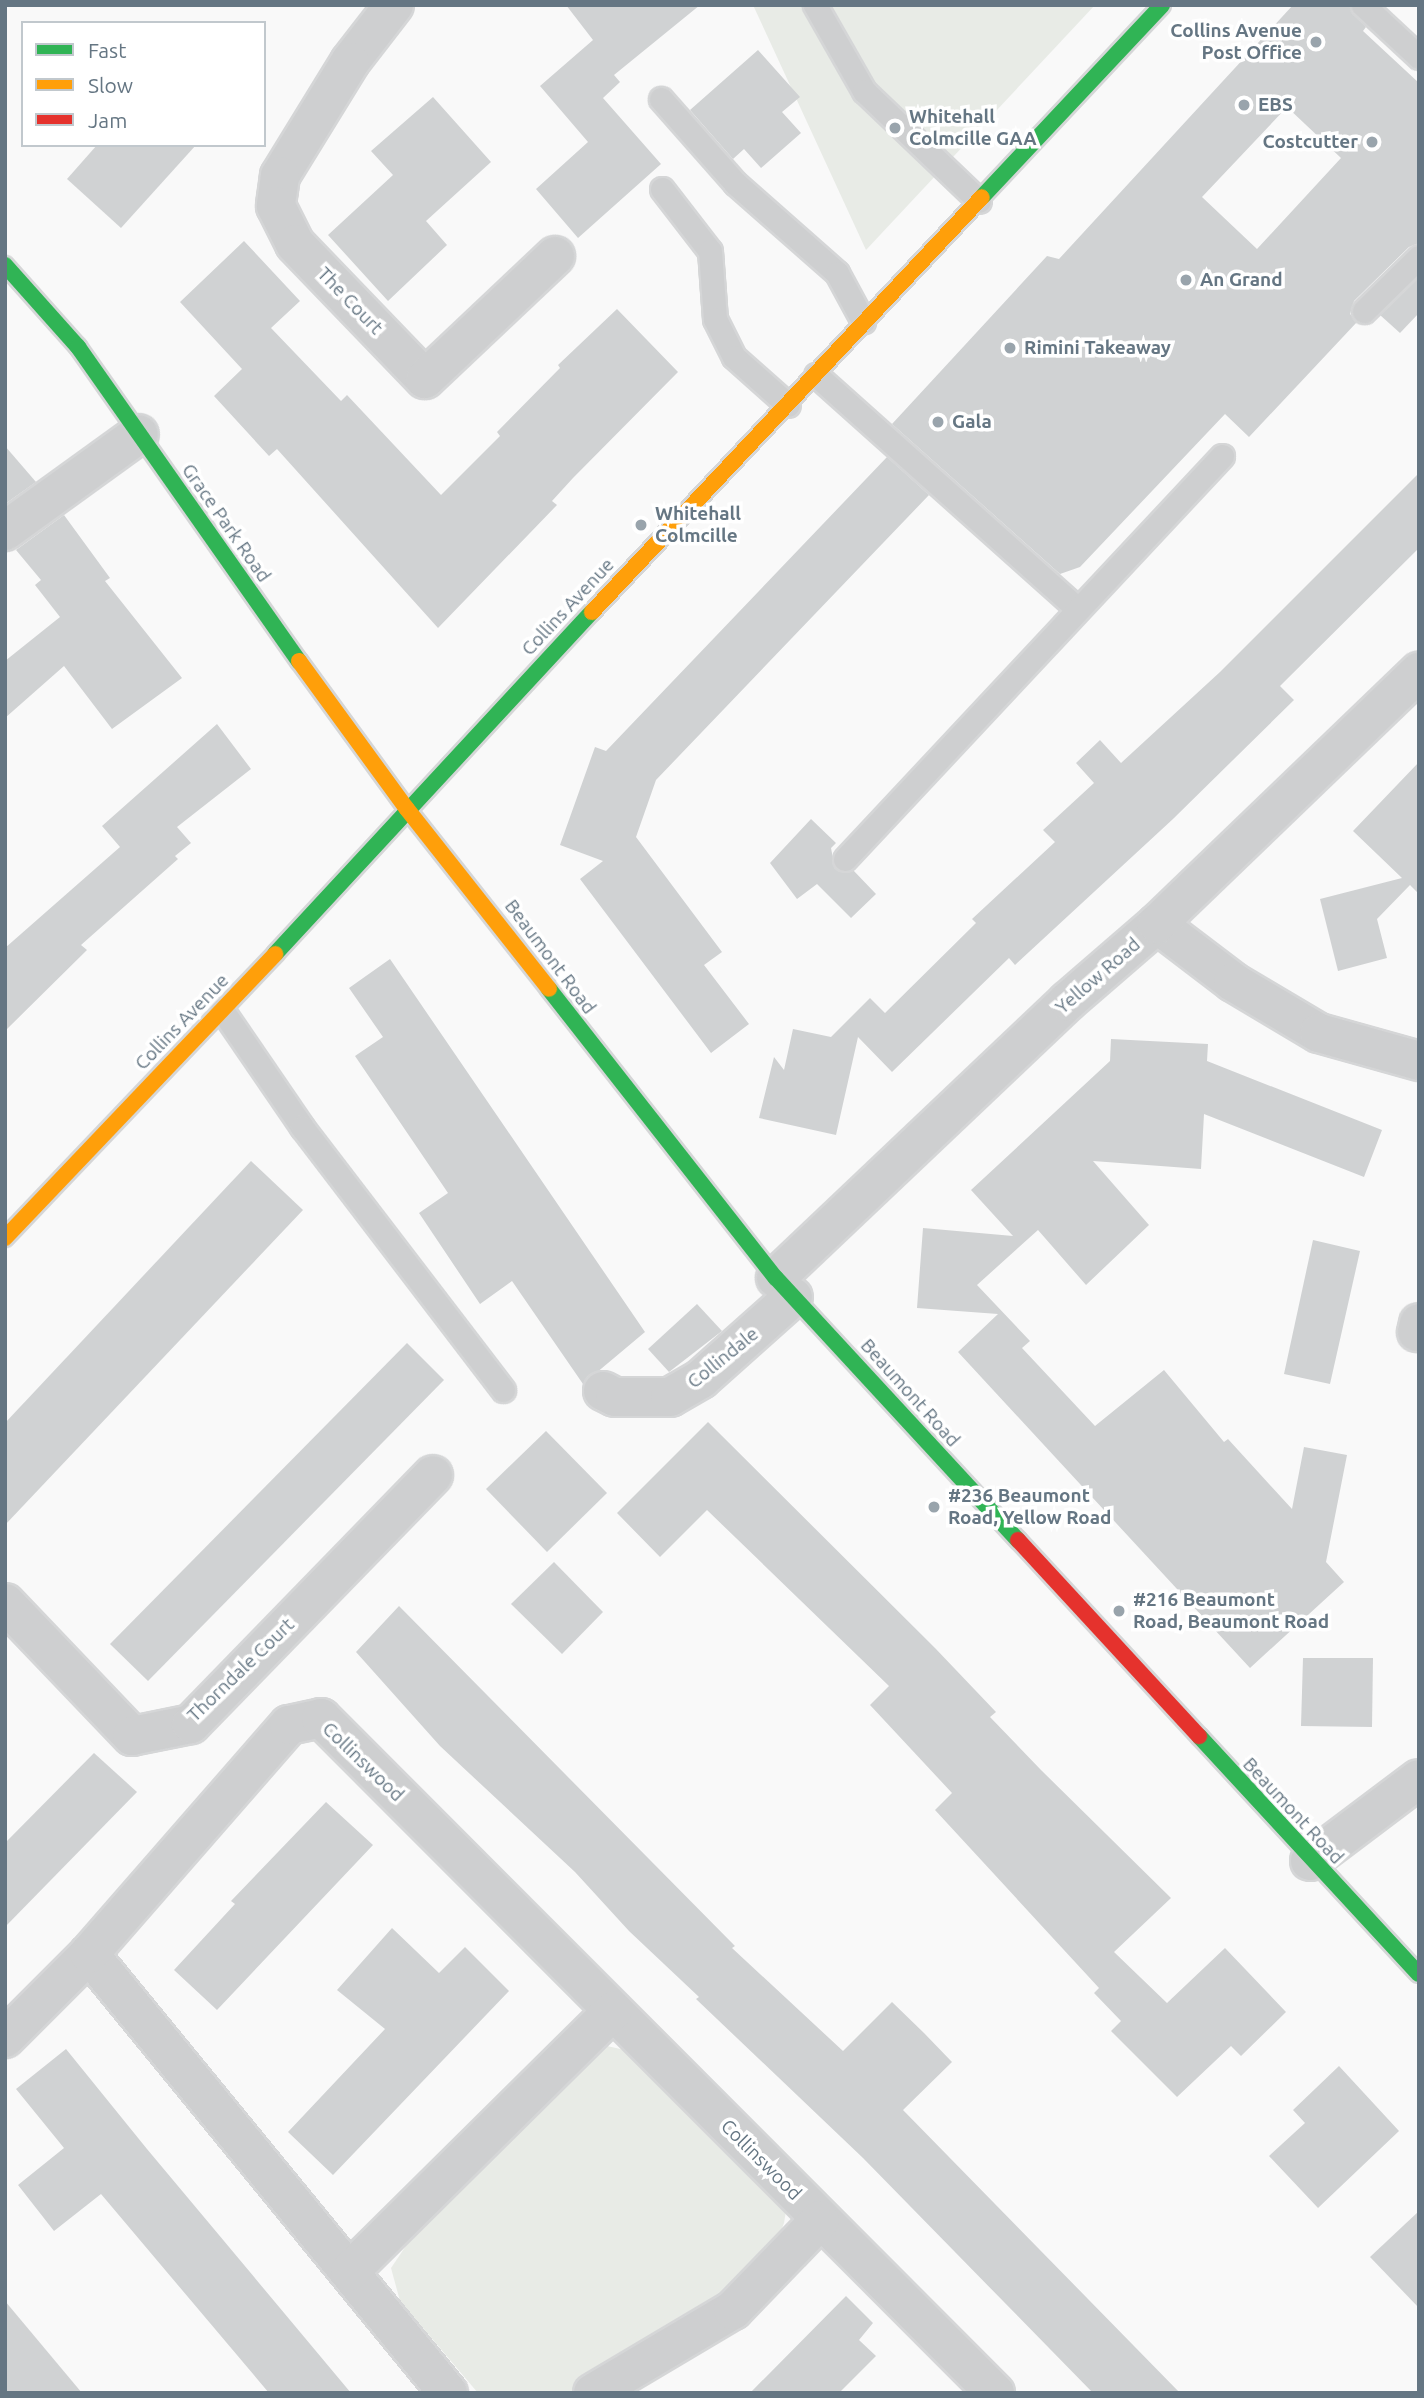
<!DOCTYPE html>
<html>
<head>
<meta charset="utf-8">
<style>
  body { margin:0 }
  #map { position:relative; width:1424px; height:2398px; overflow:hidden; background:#f9f9f9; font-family:Ubuntu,sans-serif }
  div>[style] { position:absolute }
  .green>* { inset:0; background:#e8ebe6 }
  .building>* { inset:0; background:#d0d2d3 }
  .roads { filter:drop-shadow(2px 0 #d5d6d7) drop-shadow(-2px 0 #d5d6d7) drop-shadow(0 2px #d5d6d7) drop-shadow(0 -2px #d5d6d7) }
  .lane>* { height:23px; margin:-11.5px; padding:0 11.5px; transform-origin:11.5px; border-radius:11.5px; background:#cecfd0 }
  .street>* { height:38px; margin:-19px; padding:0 19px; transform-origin:19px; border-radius:19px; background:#cecfd0 }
  .fast>* { height:16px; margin:-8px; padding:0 8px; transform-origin:8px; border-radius:8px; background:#30b455 }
  .slow>* { height:16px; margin:-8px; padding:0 8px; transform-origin:8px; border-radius:8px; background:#ff9f0a }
  .jam>* { height:16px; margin:-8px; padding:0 8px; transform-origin:8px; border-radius:8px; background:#e5322d }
  .dots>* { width:19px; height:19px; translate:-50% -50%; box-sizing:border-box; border:4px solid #fff; border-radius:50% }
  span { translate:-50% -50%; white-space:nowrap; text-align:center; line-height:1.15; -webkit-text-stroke:7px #fff; paint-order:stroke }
  .poi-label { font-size:19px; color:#657683; font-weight:700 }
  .right { translate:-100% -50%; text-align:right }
  .left { translate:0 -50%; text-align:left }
  .street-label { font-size:19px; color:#657683 }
  .frame { position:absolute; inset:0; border:7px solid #657683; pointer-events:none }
  .legend { position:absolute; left:21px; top:21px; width:245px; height:126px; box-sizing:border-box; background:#fff; border:2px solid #c1c8cd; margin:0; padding:9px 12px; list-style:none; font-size:21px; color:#657683 }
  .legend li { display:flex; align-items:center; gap:14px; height:35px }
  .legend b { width:35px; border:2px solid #c1c8cd }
</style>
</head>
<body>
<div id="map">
  <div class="green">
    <div style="clip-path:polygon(753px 5px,1095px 5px,866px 250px)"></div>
    <div style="clip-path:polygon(594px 2043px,629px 2051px,786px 2211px,784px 2223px,777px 2242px,747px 2280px,574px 2393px,478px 2393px,400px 2301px,391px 2268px,420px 2225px)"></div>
  </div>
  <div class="building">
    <div style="clip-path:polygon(566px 5px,700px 5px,614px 75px,620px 82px,603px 98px,661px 164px,578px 238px,536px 189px,588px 142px,540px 86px,593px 40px)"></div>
    <div style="clip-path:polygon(evenodd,1293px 5px,1349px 5px,1366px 27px,1363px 31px,1419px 83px,1419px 243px,1409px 247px,1354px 301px,1350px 314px,1357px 322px,1249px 437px,1225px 414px,1080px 567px,1060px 574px,892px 424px,1047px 256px,1059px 259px,1293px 5px,1287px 107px,1341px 158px,1257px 249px,1202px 197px,1287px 107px)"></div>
    <div style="clip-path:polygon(758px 50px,800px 97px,782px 112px,801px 133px,761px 168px,744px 149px,733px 159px,690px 110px)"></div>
    <div style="clip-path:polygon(433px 97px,491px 162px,426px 221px,447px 245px,388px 301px,328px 235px,393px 175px,371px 151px)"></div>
    <div style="clip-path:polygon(97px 145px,196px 145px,121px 228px,67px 179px)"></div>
    <div style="clip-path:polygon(244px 241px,300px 301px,271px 328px,341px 401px,347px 395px,441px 495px,500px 436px,497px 432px,560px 368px,558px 365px,617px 309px,678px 372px,573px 478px,552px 501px,557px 505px,438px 628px,277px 449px,269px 456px,214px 396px,242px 369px,180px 302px)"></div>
    <div style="clip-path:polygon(1419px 277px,1419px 313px,1400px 333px,1380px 315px)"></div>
    <div style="clip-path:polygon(5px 446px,36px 482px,5px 504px)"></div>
    <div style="clip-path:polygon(887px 457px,929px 495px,656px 780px,636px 837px,722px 952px,704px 965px,749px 1024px,711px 1053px,580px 879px,603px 861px,560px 845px,595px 747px,606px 751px)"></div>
    <div style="clip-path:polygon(1419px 473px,1419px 548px,1280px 686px,1294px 700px,1173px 819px,1015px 965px,1009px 958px,892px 1072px,858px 1037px,836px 1135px,759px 1118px,774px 1057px,784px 1070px,793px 1029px,831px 1037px,870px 998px,885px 1013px,976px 923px,972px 919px,1055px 842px,1043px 830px,1094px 783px,1076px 763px,1100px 740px,1121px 763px,1220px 672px)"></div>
    <div style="clip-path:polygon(64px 515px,110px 578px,105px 581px,182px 678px,112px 729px,64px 666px,5px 718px,5px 661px,60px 617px,35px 585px,41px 580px,16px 550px)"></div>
    <div style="clip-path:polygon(217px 724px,251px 769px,177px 827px,191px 843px,175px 856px,178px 859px,81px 945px,87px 950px,5px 1031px,5px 948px,120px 847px,102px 826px)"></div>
    <div style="clip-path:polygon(1419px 762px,1419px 894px,1410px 885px,1377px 919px,1387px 958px,1338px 971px,1320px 899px,1402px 878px,1353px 831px)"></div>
    <div style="clip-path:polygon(811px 819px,836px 843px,831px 848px,835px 869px,853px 870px,876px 894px,851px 918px,817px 884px,797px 899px,770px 863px)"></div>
    <div style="clip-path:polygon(390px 959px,645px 1332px,583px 1384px,512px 1281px,480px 1304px,419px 1213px,448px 1193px,355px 1056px,383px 1037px,349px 988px)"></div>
    <div style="clip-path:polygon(1111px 1039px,1208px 1044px,1207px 1061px,1382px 1130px,1364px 1177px,1204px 1114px,1201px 1169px,1093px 1161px,1149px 1225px,1086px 1285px,1038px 1230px,977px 1285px,1030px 1341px,1022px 1348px,1095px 1426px,1164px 1370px,1224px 1442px,1228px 1439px,1292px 1509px,1304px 1447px,1347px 1455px,1326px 1562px,1344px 1582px,1250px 1668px,958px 1352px,998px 1314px,917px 1308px,923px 1228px,1013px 1236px,971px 1190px,1110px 1061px)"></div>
    <div style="clip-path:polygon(251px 1161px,303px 1210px,5px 1525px,5px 1423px)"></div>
    <div style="clip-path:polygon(1313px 1240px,1360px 1251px,1330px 1384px,1284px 1374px)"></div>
    <div style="clip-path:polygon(697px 1304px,722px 1331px,669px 1372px,648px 1349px)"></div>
    <div style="clip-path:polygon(407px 1343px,444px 1380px,148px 1681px,110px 1644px)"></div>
    <div style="clip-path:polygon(708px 1422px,935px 1648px,996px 1712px,990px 1717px,1041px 1770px,1171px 1898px,1114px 1952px,1167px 2003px,1225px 1948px,1286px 2012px,1241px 2056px,1231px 2046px,1177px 2097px,1111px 2031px,1121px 2021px,1094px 1993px,1099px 1988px,935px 1810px,952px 1793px,870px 1705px,889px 1686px,707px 1510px,660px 1557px,617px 1513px)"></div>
    <div style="clip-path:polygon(546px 1431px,607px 1493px,547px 1552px,486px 1489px)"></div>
    <div style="clip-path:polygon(554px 1562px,603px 1612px,562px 1654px,511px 1604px)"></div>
    <div style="clip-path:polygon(399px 1606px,735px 1946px,732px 1948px,843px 2051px,892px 2002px,924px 2033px,952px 2062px,903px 2110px,1180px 2393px,1093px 2393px,863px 2158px,696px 1999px,699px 1997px,629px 1931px,575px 1872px,440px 1746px,356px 1652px)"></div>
    <div style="clip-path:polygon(1303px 1658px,1373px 1658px,1372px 1727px,1301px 1726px)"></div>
    <div style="clip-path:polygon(94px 1753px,137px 1792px,5px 1927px,5px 1843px)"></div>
    <div style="clip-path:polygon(326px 1802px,373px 1845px,217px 2010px,174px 1970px,235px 1904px,231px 1901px)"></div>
    <div style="clip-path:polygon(392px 1928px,439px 1973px,465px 1947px,509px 1991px,333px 2175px,288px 2132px,385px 2029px,337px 1990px)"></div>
    <div style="clip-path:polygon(66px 2049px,147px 2149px,351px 2393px,269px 2393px,101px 2194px,54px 2231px,18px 2185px,64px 2148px,16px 2089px)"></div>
    <div style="clip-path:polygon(1339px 2066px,1399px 2131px,1318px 2208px,1269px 2156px,1305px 2123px,1293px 2110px)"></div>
    <div style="clip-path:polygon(1419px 2211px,1419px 2308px,1370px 2257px)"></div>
    <div style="clip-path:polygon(846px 2296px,873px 2323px,859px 2340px,876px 2356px,839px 2393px,750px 2393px)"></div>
    <div style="clip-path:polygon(5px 2301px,82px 2393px,5px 2393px)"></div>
  </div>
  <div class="roads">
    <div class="lane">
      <div style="left:815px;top:5px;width:99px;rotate:60.3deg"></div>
      <div style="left:864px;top:91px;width:159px;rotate:43.7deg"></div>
      <div style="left:1363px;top:5px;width:76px;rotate:42.9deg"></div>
      <div style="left:661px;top:99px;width:112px;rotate:48.6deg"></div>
      <div style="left:735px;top:183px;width:136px;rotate:41.4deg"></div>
      <div style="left:837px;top:273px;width:55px;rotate:61.6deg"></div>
      <div style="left:662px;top:189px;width:78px;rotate:52.3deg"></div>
      <div style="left:710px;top:251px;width:68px;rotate:85.8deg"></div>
      <div style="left:715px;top:319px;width:42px;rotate:63.4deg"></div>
      <div style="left:734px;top:357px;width:72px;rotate:41.6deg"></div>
      <div style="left:1364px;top:311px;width:77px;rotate:-44.5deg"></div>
      <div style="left:816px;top:375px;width:350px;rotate:41.8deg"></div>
      <div style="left:845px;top:859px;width:552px;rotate:-46.91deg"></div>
      <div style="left:222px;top:1010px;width:142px;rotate:55.6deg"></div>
      <div style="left:302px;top:1127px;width:331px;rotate:52.6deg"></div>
    </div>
    <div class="street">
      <div style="left:394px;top:5px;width:72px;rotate:127.7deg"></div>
      <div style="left:350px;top:62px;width:134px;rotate:121.6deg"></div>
      <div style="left:280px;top:176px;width:30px;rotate:98deg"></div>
      <div style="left:276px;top:206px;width:42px;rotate:63.4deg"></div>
      <div style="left:295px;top:244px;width:187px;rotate:46.1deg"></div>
      <div style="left:425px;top:379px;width:179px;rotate:-43.4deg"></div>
      <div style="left:5px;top:531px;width:165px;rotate:-35.9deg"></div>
      <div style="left:1157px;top:924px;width:96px;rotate:37.3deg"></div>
      <div style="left:1233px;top:982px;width:100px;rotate:30.7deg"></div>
      <div style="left:1319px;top:1033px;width:104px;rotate:15.6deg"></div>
      <div style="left:776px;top:1278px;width:402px;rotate:-43.5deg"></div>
      <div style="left:1068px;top:1001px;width:118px;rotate:-40.9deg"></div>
      <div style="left:1157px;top:924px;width:364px;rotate:-43.9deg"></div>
      <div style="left:1417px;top:1332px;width:9px;rotate:-77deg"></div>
      <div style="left:603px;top:1391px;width:13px;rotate:27deg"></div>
      <div style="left:615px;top:1397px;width:55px"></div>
      <div style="left:670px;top:1397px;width:36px;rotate:-30deg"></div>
      <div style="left:701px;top:1379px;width:123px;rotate:-41.7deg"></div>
      <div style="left:5px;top:1603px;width:184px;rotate:46.3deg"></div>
      <div style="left:132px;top:1736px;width:60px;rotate:-11.5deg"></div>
      <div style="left:191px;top:1724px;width:347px;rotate:-45.8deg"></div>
      <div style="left:1310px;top:1861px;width:136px;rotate:-37deg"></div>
      <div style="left:89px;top:1954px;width:567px;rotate:50.72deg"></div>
      <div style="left:5px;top:2038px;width:119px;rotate:-45deg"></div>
      <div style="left:89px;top:1954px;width:304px;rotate:-48.9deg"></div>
      <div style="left:289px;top:1725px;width:33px;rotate:-12deg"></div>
      <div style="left:321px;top:1718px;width:954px;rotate:45.04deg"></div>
      <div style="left:350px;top:2271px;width:370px;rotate:-44.7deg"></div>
      <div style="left:593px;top:2393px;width:163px;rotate:-30.7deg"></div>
      <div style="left:733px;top:2310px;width:125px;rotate:-46deg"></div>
    </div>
    <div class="fast">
      <div style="left:982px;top:197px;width:263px;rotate:-46.8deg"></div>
      <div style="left:5px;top:265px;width:110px;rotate:48.3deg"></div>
      <div style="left:78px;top:347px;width:384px;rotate:54.9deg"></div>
      <div style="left:275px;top:954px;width:466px;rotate:-47.2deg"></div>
      <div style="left:549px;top:989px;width:367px;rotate:51.9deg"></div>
      <div style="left:776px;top:1278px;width:357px;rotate:47.3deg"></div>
      <div style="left:1199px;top:1736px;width:324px;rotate:47.3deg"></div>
    </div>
    <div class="slow">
      <div style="left:592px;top:612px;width:569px;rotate:-46.78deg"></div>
      <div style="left:299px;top:661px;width:183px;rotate:53.9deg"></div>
      <div style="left:407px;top:809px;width:229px;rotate:51.7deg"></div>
      <div style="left:5px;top:1238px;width:392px;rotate:-46.4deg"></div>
    </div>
    <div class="jam">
      <div style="left:1018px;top:1540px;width:267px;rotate:47.3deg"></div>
    </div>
  </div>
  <div class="dots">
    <div style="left:1316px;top:42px;background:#99a4ac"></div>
    <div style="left:1244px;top:105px;background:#99a4ac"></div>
    <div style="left:895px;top:128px;background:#99a4ac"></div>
    <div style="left:1372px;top:142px;background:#99a4ac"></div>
    <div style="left:1186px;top:280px;background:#99a4ac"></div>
    <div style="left:1010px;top:348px;background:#99a4ac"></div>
    <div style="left:938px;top:422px;background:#99a4ac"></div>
    <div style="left:641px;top:525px;background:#99a4ac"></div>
    <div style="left:934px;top:1507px;background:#99a4ac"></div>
    <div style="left:1119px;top:1611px;background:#99a4ac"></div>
  </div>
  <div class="poi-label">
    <span class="right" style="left:1302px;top:42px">Collins Avenue<br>Post Office</span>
    <span class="left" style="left:1258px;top:105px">EBS</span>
    <span class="left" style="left:909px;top:128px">Whitehall<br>Colmcille GAA</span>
    <span class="right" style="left:1358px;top:142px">Costcutter</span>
    <span class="left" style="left:1200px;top:280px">An Grand</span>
    <span class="left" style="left:1024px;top:348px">Rimini Takeaway</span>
    <span class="left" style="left:952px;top:422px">Gala</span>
    <span class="left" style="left:655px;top:525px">Whitehall<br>Colmcille</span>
    <span class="left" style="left:948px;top:1507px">#236 Beaumont<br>Road, Yellow Road</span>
    <span class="left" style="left:1133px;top:1611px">#216 Beaumont<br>Road, Beaumont Road</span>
  </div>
  <div class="street-label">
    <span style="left:350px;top:301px;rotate:46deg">The Court</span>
    <span style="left:226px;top:523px;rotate:55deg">Grace Park Road</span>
    <span style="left:568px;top:607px;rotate:-47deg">Collins Avenue</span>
    <span style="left:550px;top:957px;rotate:53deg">Beaumont Road</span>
    <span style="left:1098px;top:976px;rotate:-41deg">Yellow Road</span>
    <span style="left:182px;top:1022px;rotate:-46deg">Collins Avenue</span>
    <span style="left:723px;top:1358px;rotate:-39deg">Collindale</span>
    <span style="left:910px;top:1393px;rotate:48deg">Beaumont Road</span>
    <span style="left:241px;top:1670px;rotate:-44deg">Thorndale Court</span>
    <span style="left:363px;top:1762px;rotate:44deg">Collinswood</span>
    <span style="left:1293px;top:1811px;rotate:47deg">Beaumont Road</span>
    <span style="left:761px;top:2160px;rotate:45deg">Collinswood</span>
  </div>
  <div class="frame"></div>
  <ul class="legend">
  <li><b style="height:9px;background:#30b455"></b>Fast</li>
  <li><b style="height:9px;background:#ff9f0a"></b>Slow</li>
  <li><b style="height:9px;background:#e5322d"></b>Jam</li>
  </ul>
</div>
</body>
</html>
